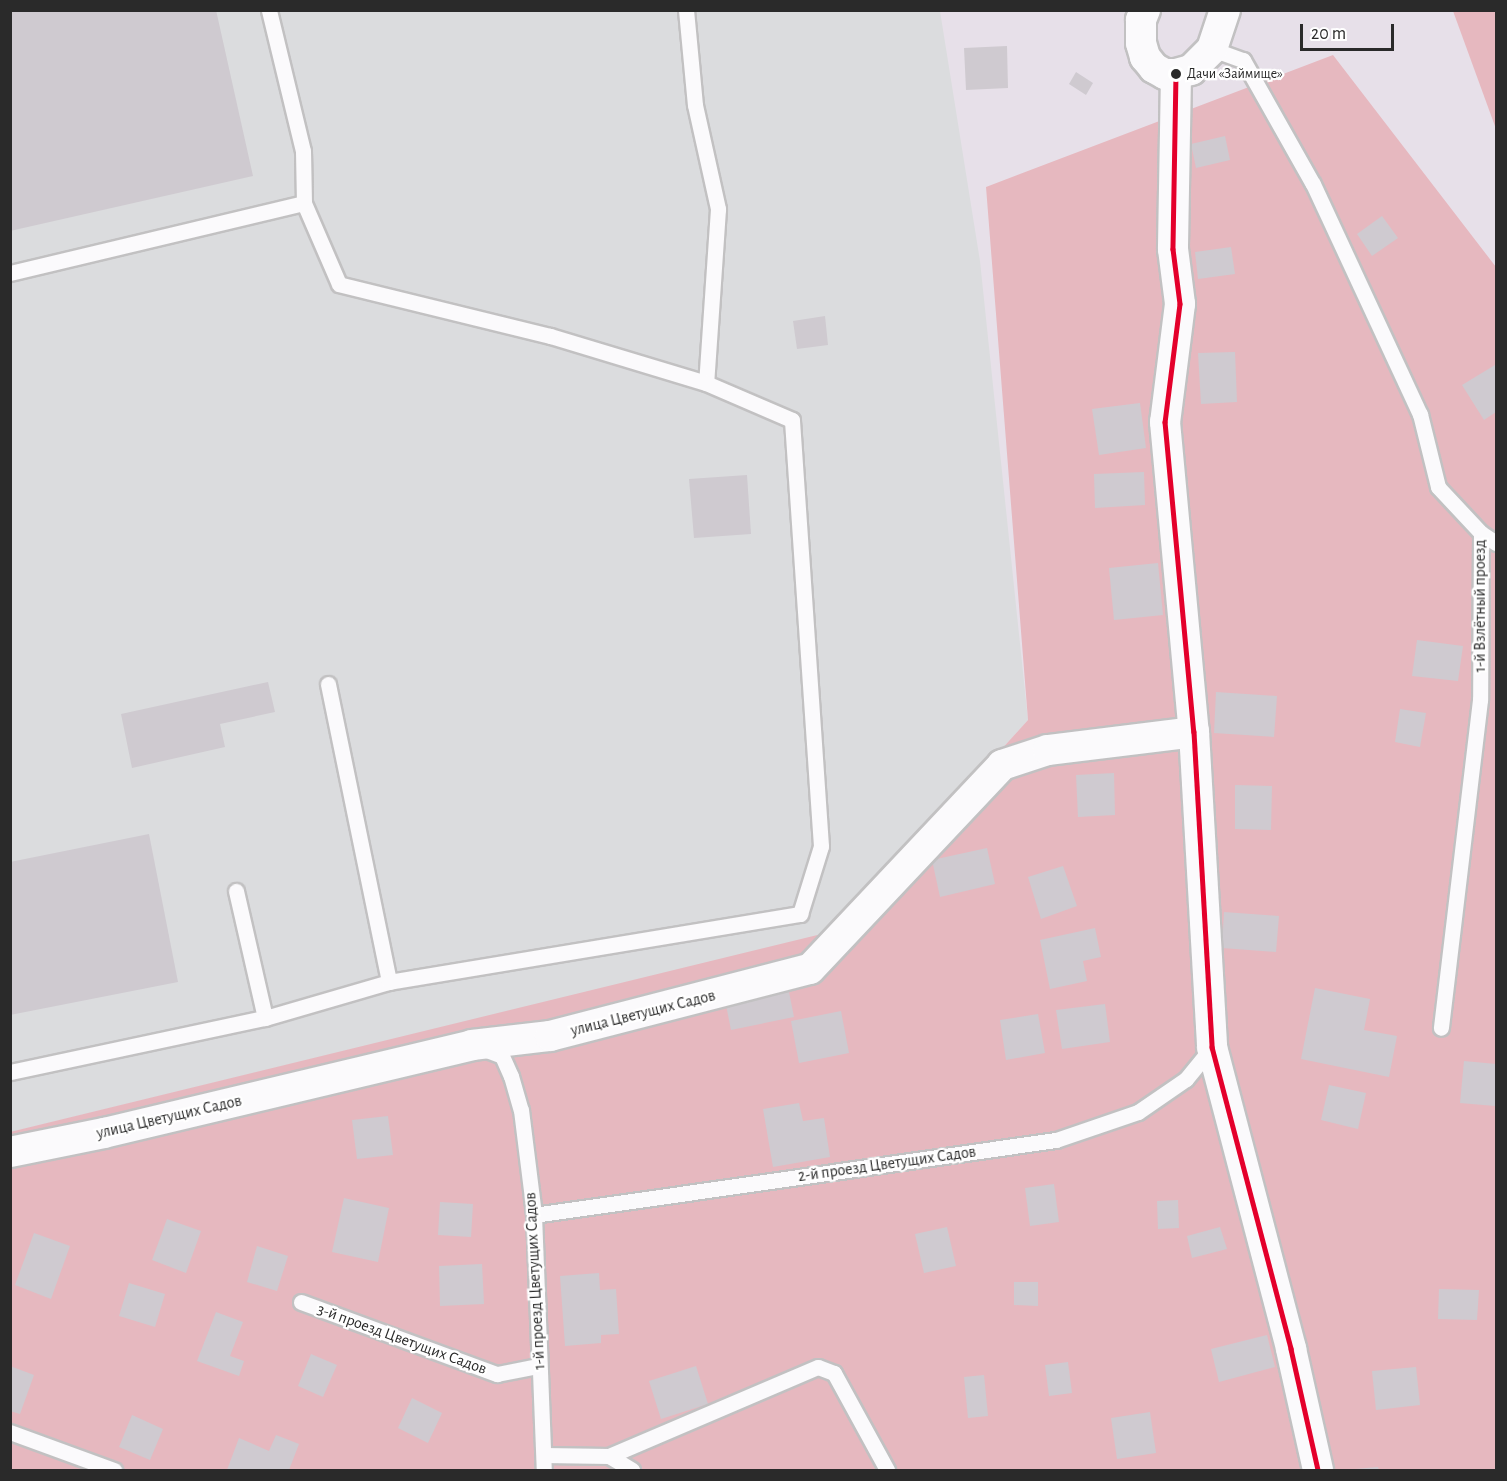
<!DOCTYPE html>
<html>
<head>
<meta charset="utf-8">
<style>
  body { margin:0 }
  #map { position:relative; width:1507px; height:1481px; overflow:hidden; background:#e7e0e9; font-family:"Alegreya Sans",sans-serif }
  div>[style] { position:absolute }
  .industrial>* { inset:0; background:#dbdcde }
  .green>* { inset:0; background:#e6b8bf }
  .building>* { inset:0; background:#cfcad0 }
  .roads { filter:drop-shadow(2px 0 #c2c1c2) drop-shadow(-2px 0 #c2c1c2) drop-shadow(0 2px #c2c1c2) drop-shadow(0 -2px #c2c1c2) }
  .service>* { height:15px; margin:-7.5px; padding:0 7.5px; transform-origin:7.5px; border-radius:7.5px; background:#fbfafc }
  .minor>* { height:30px; margin:-15px; padding:0 15px; transform-origin:15px; border-radius:15px; background:#fbfafc }
  .bus-1>* { height:4.5px; margin:-2.25px; padding:0 2.25px; transform-origin:2.25px; border-radius:2.25px; background:#e4002b }
  .dots>* { width:16px; height:16px; translate:-50% -50%; box-sizing:border-box; border:3px solid #fff; border-radius:50% }
  span { translate:-50% -50%; white-space:nowrap; text-align:center; line-height:1.15; -webkit-text-stroke:4.5px #fff; paint-order:stroke }
  .bus-label { font-size:14px; color:#2a2a2a }
  .left { translate:0 -50%; text-align:left }
  .street-label { font-size:16px; color:#2a2a2a }
  .frame { position:absolute; inset:0; border:12px solid #2a2a2a; pointer-events:none }
  .scale { position:absolute; left:1300px; top:24px; width:94px; height:27px; box-sizing:border-box; border:3px solid #2a2a2a; border-top:0; padding-left:8px; font-size:18px; line-height:21px; white-space:nowrap; color:#2a2a2a; -webkit-text-stroke:4px #fff; paint-order:stroke }
</style>
</head>
<body>
<div id="map">
  <div class="industrial">
    <div style="clip-path:polygon(10px 11px,940px 11px,980px 261px,1028px 720px,838px 931px,11px 1132px)"></div>
  </div>
  <div class="green">
    <div style="clip-path:polygon(1453px 11px,1496px 11px,1496px 129px)"></div>
    <div style="clip-path:polygon(1333px 55px,1496px 267px,1496px 1470px,11px 1470px,10px 1132px,838px 930px,1028px 720px,986px 187px)"></div>
  </div>
  <div class="building">
    <div style="clip-path:polygon(10px 10px,216px 10px,253px 176px,10px 231px)"></div>
    <div style="clip-path:polygon(1007px 46px,1008px 88px,966px 90px,964px 48px)"></div>
    <div style="clip-path:polygon(1076px 72px,1093px 83px,1086px 95px,1069px 84px)"></div>
    <div style="clip-path:polygon(1225px 136px,1230px 160px,1196px 168px,1191px 144px)"></div>
    <div style="clip-path:polygon(1382px 216px,1398px 238px,1372px 256px,1357px 234px)"></div>
    <div style="clip-path:polygon(1231px 247px,1235px 274px,1198px 279px,1195px 252px)"></div>
    <div style="clip-path:polygon(825px 316px,828px 345px,797px 349px,793px 321px)"></div>
    <div style="clip-path:polygon(1235px 352px,1237px 402px,1201px 404px,1198px 353px)"></div>
    <div style="clip-path:polygon(1495px 365px,1496px 412px,1484px 420px,1462px 385px)"></div>
    <div style="clip-path:polygon(1140px 403px,1146px 448px,1099px 455px,1092px 409px)"></div>
    <div style="clip-path:polygon(1144px 472px,1145px 505px,1095px 508px,1094px 474px)"></div>
    <div style="clip-path:polygon(747px 475px,751px 534px,694px 538px,689px 479px)"></div>
    <div style="clip-path:polygon(1158px 563px,1163px 615px,1114px 620px,1109px 568px)"></div>
    <div style="clip-path:polygon(1417px 640px,1463px 646px,1458px 681px,1412px 676px)"></div>
    <div style="clip-path:polygon(268px 682px,275px 712px,220px 724px,225px 747px,132px 768px,121px 714px)"></div>
    <div style="clip-path:polygon(1216px 692px,1277px 696px,1274px 737px,1214px 733px)"></div>
    <div style="clip-path:polygon(1400px 709px,1426px 713px,1420px 747px,1395px 742px)"></div>
    <div style="clip-path:polygon(1114px 773px,1115px 815px,1078px 817px,1076px 775px)"></div>
    <div style="clip-path:polygon(1235px 785px,1272px 786px,1271px 830px,1235px 829px)"></div>
    <div style="clip-path:polygon(149px 834px,178px 982px,10px 1015px,10px 862px)"></div>
    <div style="clip-path:polygon(987px 848px,995px 884px,940px 897px,932px 860px)"></div>
    <div style="clip-path:polygon(1063px 866px,1077px 906px,1041px 919px,1028px 877px)"></div>
    <div style="clip-path:polygon(1224px 912px,1279px 916px,1276px 952px,1222px 948px)"></div>
    <div style="clip-path:polygon(1095px 928px,1101px 957px,1083px 961px,1087px 981px,1050px 989px,1040px 940px)"></div>
    <div style="clip-path:polygon(1315px 988px,1370px 999px,1364px 1030px,1397px 1036px,1389px 1077px,1301px 1059px)"></div>
    <div style="clip-path:polygon(789px 992px,794px 1017px,731px 1030px,726px 1005px)"></div>
    <div style="clip-path:polygon(1105px 1004px,1110px 1042px,1062px 1049px,1056px 1010px)"></div>
    <div style="clip-path:polygon(841px 1011px,849px 1053px,799px 1063px,791px 1021px)"></div>
    <div style="clip-path:polygon(1038px 1014px,1045px 1053px,1006px 1060px,1000px 1020px)"></div>
    <div style="clip-path:polygon(1464px 1061px,1496px 1064px,1495px 1106px,1460px 1103px)"></div>
    <div style="clip-path:polygon(1329px 1085px,1366px 1093px,1358px 1129px,1321px 1120px)"></div>
    <div style="clip-path:polygon(799px 1103px,803px 1121px,824px 1118px,830px 1157px,773px 1167px,763px 1109px)"></div>
    <div style="clip-path:polygon(388px 1116px,393px 1155px,357px 1159px,352px 1120px)"></div>
    <div style="clip-path:polygon(1054px 1184px,1059px 1222px,1030px 1226px,1025px 1188px)"></div>
    <div style="clip-path:polygon(344px 1198px,389px 1208px,378px 1262px,332px 1252px)"></div>
    <div style="clip-path:polygon(1178px 1200px,1179px 1228px,1158px 1229px,1157px 1201px)"></div>
    <div style="clip-path:polygon(440px 1202px,473px 1204px,471px 1237px,438px 1235px)"></div>
    <div style="clip-path:polygon(167px 1219px,201px 1231px,186px 1273px,152px 1260px)"></div>
    <div style="clip-path:polygon(947px 1227px,956px 1266px,924px 1273px,915px 1234px)"></div>
    <div style="clip-path:polygon(1220px 1227px,1227px 1249px,1192px 1258px,1187px 1236px)"></div>
    <div style="clip-path:polygon(34px 1233px,70px 1246px,51px 1299px,15px 1285px)"></div>
    <div style="clip-path:polygon(257px 1246px,288px 1256px,277px 1291px,247px 1282px)"></div>
    <div style="clip-path:polygon(482px 1264px,484px 1304px,440px 1306px,439px 1266px)"></div>
    <div style="clip-path:polygon(599px 1273px,600px 1290px,616px 1289px,619px 1334px,601px 1335px,601px 1343px,565px 1346px,560px 1276px)"></div>
    <div style="clip-path:polygon(1014px 1282px,1038px 1282px,1038px 1306px,1014px 1305px)"></div>
    <div style="clip-path:polygon(129px 1283px,165px 1294px,155px 1327px,119px 1316px)"></div>
    <div style="clip-path:polygon(1439px 1289px,1479px 1290px,1477px 1320px,1438px 1319px)"></div>
    <div style="clip-path:polygon(216px 1312px,243px 1322px,230px 1356px,244px 1361px,239px 1376px,197px 1361px)"></div>
    <div style="clip-path:polygon(1267px 1335px,1275px 1367px,1219px 1382px,1211px 1349px)"></div>
    <div style="clip-path:polygon(311px 1354px,337px 1365px,323px 1397px,298px 1386px)"></div>
    <div style="clip-path:polygon(1068px 1362px,1072px 1393px,1049px 1396px,1045px 1365px)"></div>
    <div style="clip-path:polygon(10px 1366px,34px 1375px,20px 1414px,10px 1411px)"></div>
    <div style="clip-path:polygon(696px 1366px,708px 1404px,661px 1419px,649px 1381px)"></div>
    <div style="clip-path:polygon(1416px 1367px,1420px 1405px,1376px 1410px,1372px 1371px)"></div>
    <div style="clip-path:polygon(984px 1375px,988px 1416px,968px 1418px,964px 1377px)"></div>
    <div style="clip-path:polygon(412px 1398px,442px 1413px,428px 1443px,398px 1428px)"></div>
    <div style="clip-path:polygon(1150px 1412px,1156px 1453px,1117px 1459px,1111px 1418px)"></div>
    <div style="clip-path:polygon(132px 1415px,163px 1429px,150px 1460px,119px 1447px)"></div>
    <div style="clip-path:polygon(276px 1435px,299px 1444px,289px 1470px,227px 1470px,239px 1438px,269px 1451px)"></div>
    <div style="clip-path:polygon(1378px 1467px,1379px 1470px,1355px 1470px,1355px 1469px)"></div>
  </div>
  <div class="roads">
    <div class="service">
      <div style="left:686px;top:10px;width:95px;rotate:84.6deg"></div>
      <div style="left:695px;top:105px;width:107px;rotate:77.5deg"></div>
      <div style="left:718px;top:209px;width:174px;rotate:93.9deg"></div>
      <div style="left:1212px;top:49px;width:33px;rotate:20deg"></div>
      <div style="left:1243px;top:60px;width:142px;rotate:60.6deg"></div>
      <div style="left:1313px;top:184px;width:254px;rotate:65.1deg"></div>
      <div style="left:1420px;top:414px;width:75px;rotate:76.1deg"></div>
      <div style="left:1438px;top:487px;width:63px;rotate:46.9deg"></div>
      <div style="left:1481px;top:533px;width:167px;rotate:90.3deg"></div>
      <div style="left:1480px;top:700px;width:330px;rotate:96.8deg"></div>
      <div style="left:10px;top:273px;width:302px;rotate:-13.4deg"></div>
      <div style="left:1481px;top:533px;width:18px;rotate:34deg"></div>
      <div style="left:328px;top:684px;width:304px;rotate:78.4deg"></div>
      <div style="left:236px;top:891px;width:130px;rotate:77.1deg"></div>
      <div style="left:484px;top:1049px;width:19px;rotate:21deg"></div>
      <div style="left:502px;top:1056px;width:22px;rotate:66deg"></div>
      <div style="left:511px;top:1076px;width:35px;rotate:74deg"></div>
      <div style="left:521px;top:1110px;width:106px;rotate:82.9deg"></div>
      <div style="left:534px;top:1215px;width:255px;rotate:87.8deg"></div>
      <div style="left:10px;top:1072px;width:261px;rotate:-12deg"></div>
      <div style="left:265px;top:1018px;width:129px;rotate:-16.2deg"></div>
      <div style="left:389px;top:982px;width:417px;rotate:-9.4deg"></div>
      <div style="left:800px;top:914px;width:71px;rotate:-72.8deg"></div>
      <div style="left:821px;top:846px;width:427px;rotate:-93.9deg"></div>
      <div style="left:792px;top:420px;width:94px;rotate:-156.7deg"></div>
      <div style="left:706px;top:383px;width:163px;rotate:-163.2deg"></div>
      <div style="left:550px;top:336px;width:217px;rotate:-166.2deg"></div>
      <div style="left:339px;top:284px;width:88px;rotate:-113.4deg"></div>
      <div style="left:304px;top:203px;width:52px;rotate:-91.1deg"></div>
      <div style="left:303px;top:151px;width:145px;rotate:-103.6deg"></div>
      <div style="left:534px;top:1215px;width:527px;rotate:-8.18deg"></div>
      <div style="left:1056px;top:1140px;width:87px;rotate:-18.9deg"></div>
      <div style="left:1138px;top:1112px;width:58px;rotate:-34.5deg"></div>
      <div style="left:1186px;top:1079px;width:41px;rotate:-50.9deg"></div>
      <div style="left:301px;top:1302px;width:209px;rotate:20.2deg"></div>
      <div style="left:497px;top:1374px;width:42px;rotate:-11deg"></div>
      <div style="left:10px;top:1432px;width:111px;rotate:20.1deg"></div>
      <div style="left:544px;top:1455px;width:65px;rotate:0.9deg"></div>
      <div style="left:609px;top:1456px;width:227px;rotate:-23.1deg"></div>
      <div style="left:818px;top:1367px;width:17px;rotate:21deg"></div>
      <div style="left:834px;top:1373px;width:111px;rotate:61.3deg"></div>
      <div style="left:609px;top:1456px;width:27px;rotate:31deg"></div>
    </div>
    <div class="minor">
      <div style="left:1145px;top:10px;width:11px;rotate:112deg"></div>
      <div style="left:1141px;top:20px;width:23px;rotate:90deg"></div>
      <div style="left:1141px;top:43px;width:15px;rotate:74deg"></div>
      <div style="left:1145px;top:57px;width:14px;rotate:51deg"></div>
      <div style="left:1154px;top:68px;width:13px;rotate:29deg"></div>
      <div style="left:1165px;top:74px;width:11px"></div>
      <div style="left:1176px;top:74px;width:16px;rotate:-15deg"></div>
      <div style="left:1191px;top:70px;width:30px;rotate:-45deg"></div>
      <div style="left:1212px;top:49px;width:41px;rotate:-71.6deg"></div>
      <div style="left:1176px;top:74px;width:175px;rotate:91deg"></div>
      <div style="left:1173px;top:249px;width:55px;rotate:82.7deg"></div>
      <div style="left:1180px;top:304px;width:119px;rotate:97.2deg"></div>
      <div style="left:1165px;top:422px;width:311px;rotate:84.7deg"></div>
      <div style="left:1194px;top:732px;width:316px;rotate:86.7deg"></div>
      <div style="left:1212px;top:1047px;width:312px;rotate:75.3deg"></div>
      <div style="left:1291px;top:1349px;width:124px;rotate:77.4deg"></div>
      <div style="left:10px;top:1152px;width:96px;rotate:-11.4deg"></div>
      <div style="left:104px;top:1133px;width:378px;rotate:-13.4deg"></div>
      <div style="left:472px;top:1045px;width:79px;rotate:-6.6deg"></div>
      <div style="left:550px;top:1036px;width:268px;rotate:-14.5deg"></div>
      <div style="left:810px;top:969px;width:280px;rotate:-46.7deg"></div>
      <div style="left:1002px;top:765px;width:48px;rotate:-18.1deg"></div>
      <div style="left:1048px;top:750px;width:147px;rotate:-7deg"></div>
    </div>
  </div>
  <div class="bus-1">
    <div style="left:1176px;top:74px;width:175px;rotate:91deg"></div>
    <div style="left:1173px;top:249px;width:55px;rotate:82.7deg"></div>
    <div style="left:1180px;top:304px;width:119px;rotate:97.2deg"></div>
    <div style="left:1165px;top:422px;width:311px;rotate:84.7deg"></div>
    <div style="left:1194px;top:732px;width:316px;rotate:86.7deg"></div>
    <div style="left:1212px;top:1047px;width:312px;rotate:75.3deg"></div>
    <div style="left:1291px;top:1349px;width:124px;rotate:77.4deg"></div>
  </div>
  <div class="dots">
    <div style="left:1176px;top:74px;background:#2a2a2a"></div>
  </div>
  <div class="bus-label">
    <span class="left" style="left:1187px;top:74px">Дачи «Займище»</span>
  </div>
  <div class="street-label">
    <span style="left:1480px;top:606px;rotate:-90deg">1-й Взлётный проезд</span>
    <span style="left:643px;top:1013px;rotate:-14deg">улица Цветущих Садов</span>
    <span style="left:169px;top:1117px;rotate:-13deg">улица Цветущих Садов</span>
    <span style="left:887px;top:1164px;rotate:-8deg">2-й проезд Цветущих Садов</span>
    <span style="left:535px;top:1281px;rotate:-93deg">1-й проезд Цветущих Садов</span>
    <span style="left:402px;top:1339px;rotate:20deg">3-й проезд Цветущих Садов</span>
  </div>
  <div class="frame"></div>
  <div class="scale">20 m</div>
</div>
</body>
</html>
